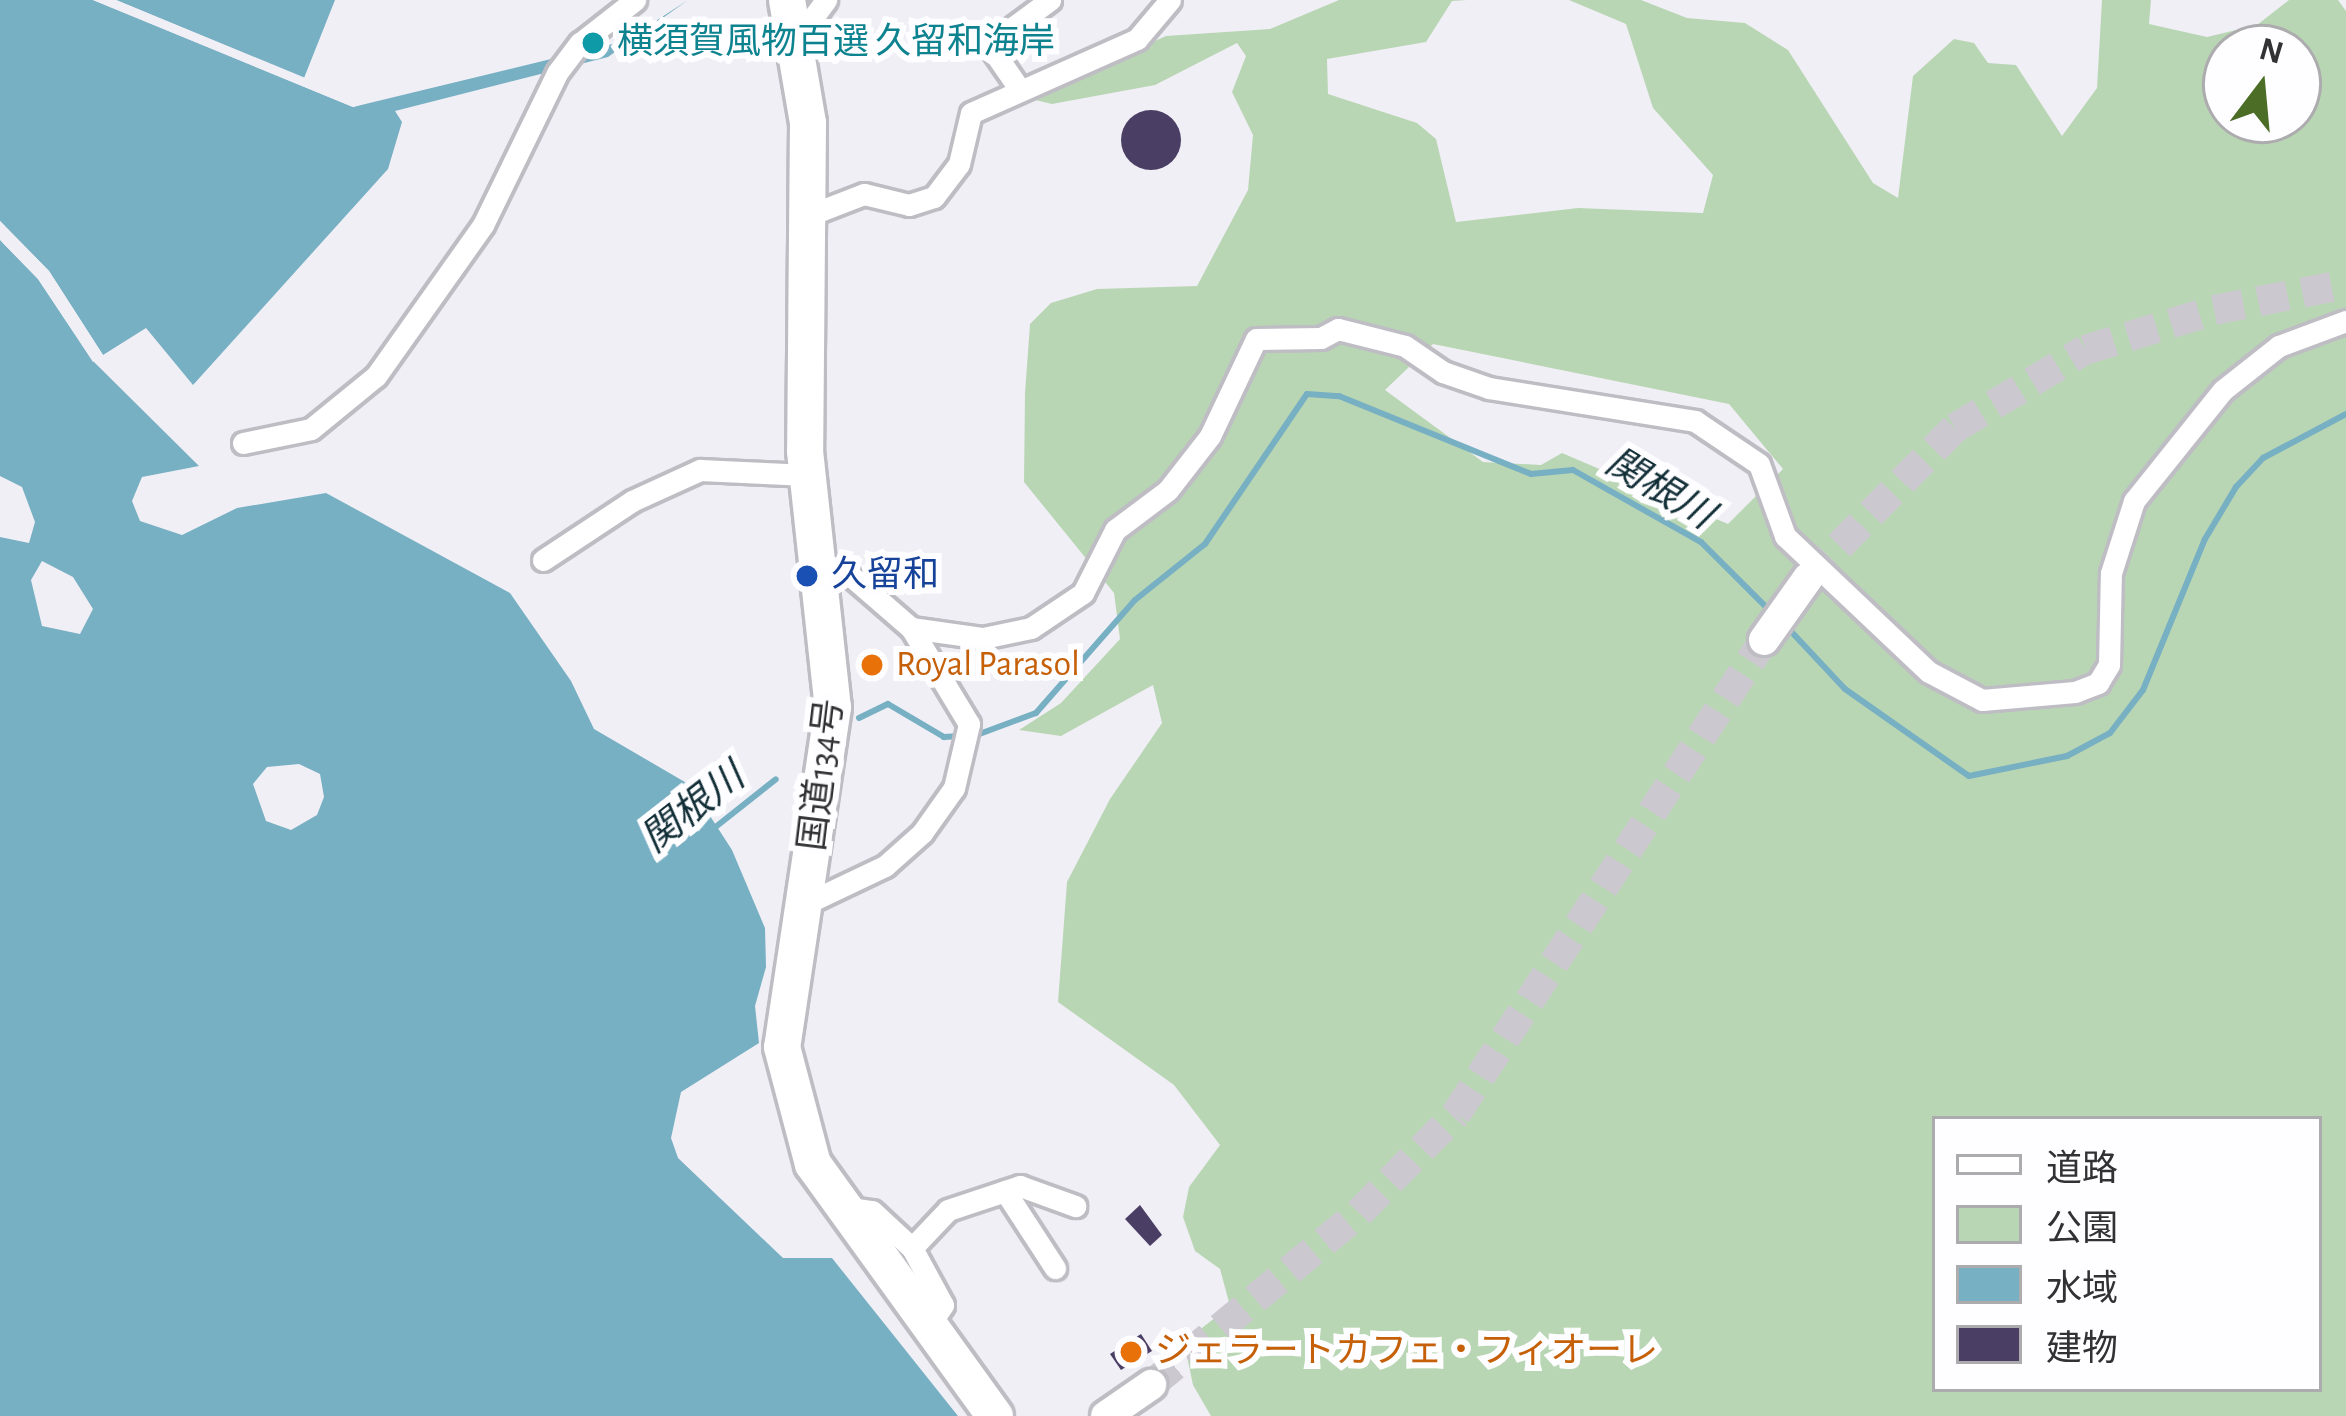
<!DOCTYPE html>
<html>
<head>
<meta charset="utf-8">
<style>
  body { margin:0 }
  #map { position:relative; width:2346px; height:1416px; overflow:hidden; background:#f1eff6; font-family:"Alegreya Sans","Noto Sans JP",sans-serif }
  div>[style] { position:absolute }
  .green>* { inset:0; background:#b9d6b4 }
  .water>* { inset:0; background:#77afc3 }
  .pier>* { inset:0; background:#f1eff6 }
  .stream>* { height:6px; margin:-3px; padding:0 3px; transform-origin:3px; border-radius:3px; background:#77afc3 }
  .building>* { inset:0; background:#4b3e65 }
  .round { border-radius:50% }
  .secondary-tunnel>* { height:30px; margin-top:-15px; transform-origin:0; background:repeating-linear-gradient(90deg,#cbc9cf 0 30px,transparent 0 45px) }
  .roads { filter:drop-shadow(3px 0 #bfbdc4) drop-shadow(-3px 0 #bfbdc4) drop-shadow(0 3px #bfbdc4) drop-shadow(0 -3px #bfbdc4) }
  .minor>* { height:21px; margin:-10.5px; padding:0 10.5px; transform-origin:10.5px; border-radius:10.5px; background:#fff }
  .secondary>* { height:30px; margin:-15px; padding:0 15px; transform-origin:15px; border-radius:15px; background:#fff }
  .trunk>* { height:36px; margin:-18px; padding:0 18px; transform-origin:18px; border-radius:18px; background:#fff }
  .dots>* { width:33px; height:33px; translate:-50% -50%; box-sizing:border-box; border:6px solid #fefdff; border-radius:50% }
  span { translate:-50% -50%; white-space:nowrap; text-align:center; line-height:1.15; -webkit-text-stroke:12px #fefdff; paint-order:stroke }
  .culture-label { font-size:36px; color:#0d838f }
  .left { translate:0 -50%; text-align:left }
  .transit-label { font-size:36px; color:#164399 }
  .food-label { font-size:36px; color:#c56008 }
  .street-label { font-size:36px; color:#323134 }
  .water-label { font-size:39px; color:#112e37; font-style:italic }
  .legend { position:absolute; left:1932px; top:1116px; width:390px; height:276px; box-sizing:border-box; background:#fefdff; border:3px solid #acabae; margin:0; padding:15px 21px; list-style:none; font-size:36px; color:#323134 }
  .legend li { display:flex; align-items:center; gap:24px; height:60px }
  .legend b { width:60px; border:3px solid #acabae }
  .north { position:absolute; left:2202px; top:24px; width:120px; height:120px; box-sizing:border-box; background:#fefdff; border:3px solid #acabae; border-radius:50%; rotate:16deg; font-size:33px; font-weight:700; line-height:48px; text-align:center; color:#323134 }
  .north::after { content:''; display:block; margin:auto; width:42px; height:54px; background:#4b6d25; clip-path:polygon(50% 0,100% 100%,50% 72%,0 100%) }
</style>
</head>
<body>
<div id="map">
  <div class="green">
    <div style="clip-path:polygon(evenodd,1339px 0,1467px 0,1452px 1px,1426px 42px,1327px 59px,1328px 94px,1417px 123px,1436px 139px,1456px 222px,1578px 208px,1703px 213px,1713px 175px,1653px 108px,1626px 24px,1569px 0,1641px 0,1687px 18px,1745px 23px,1788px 50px,1873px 183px,1898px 198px,1913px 76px,1954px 39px,1974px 43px,1988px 63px,2016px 65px,2062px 136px,2097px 88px,2102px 0,2151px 0,2149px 24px,2207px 37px,2257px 25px,2289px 0,2338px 0,2346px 11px,2346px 1416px,1211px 1416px,1193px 1385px,1184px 1342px,1230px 1306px,1220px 1269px,1195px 1251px,1183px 1217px,1189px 1187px,1220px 1145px,1174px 1085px,1058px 1002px,1067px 882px,1110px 799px,1162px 723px,1153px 685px,1061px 736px,1019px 730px,1061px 703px,1120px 639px,1114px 593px,1024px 482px,1025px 393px,1030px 324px,1051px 303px,1097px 289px,1197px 286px,1248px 190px,1253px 135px,1232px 92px,1246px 56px,1237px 43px,1155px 85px,1052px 104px,1027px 98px,1166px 36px,1270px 29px,1339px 0,2226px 48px,2298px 48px,2298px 120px,2226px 120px,2226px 48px,1339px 0,1433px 344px,1729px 404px,1783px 469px,1728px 524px,1562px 453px,1541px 465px,1483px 462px,1385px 390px,1433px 344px,1339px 0,1935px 1119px,2319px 1119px,2319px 1389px,1935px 1389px,1935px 1119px)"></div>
  </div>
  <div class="water">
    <div style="clip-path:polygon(0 0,93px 0,353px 107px,625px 41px,688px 0,608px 57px,395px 111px,402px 122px,388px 169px,193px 385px,146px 328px,103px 355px,49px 271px,0 221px)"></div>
    <div style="clip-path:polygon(116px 0,335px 0,304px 78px)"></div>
    <div style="clip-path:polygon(evenodd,0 240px,38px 279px,93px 361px,199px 466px,142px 477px,132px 501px,140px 521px,182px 535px,237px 508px,326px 493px,510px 593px,571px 681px,594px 729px,690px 785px,732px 850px,765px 928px,766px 967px,755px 1006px,759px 1043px,681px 1092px,671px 1138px,678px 1158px,783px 1258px,832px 1258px,958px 1416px,0 1416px,0 537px,29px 543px,35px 522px,22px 487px,0 476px,0 240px,42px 561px,73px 577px,93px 609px,80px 634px,42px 626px,31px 580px,42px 561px,0 240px,299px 764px,320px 774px,324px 797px,317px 815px,291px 830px,266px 821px,253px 784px,267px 767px,299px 764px)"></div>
  </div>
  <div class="pier">
    <div style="clip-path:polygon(93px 0,116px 0,366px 103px,353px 107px)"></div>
    <div style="clip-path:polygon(0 221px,49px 271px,103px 355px,93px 362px,38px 279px,0 240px,42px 275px,70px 315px,44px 274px,0 229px)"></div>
  </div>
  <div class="stream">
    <div style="left:1786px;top:626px;width:86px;rotate:46.9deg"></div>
    <div style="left:1845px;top:689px;width:151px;rotate:35.1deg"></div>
    <div style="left:1969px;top:776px;width:100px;rotate:-11.5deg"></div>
    <div style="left:2067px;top:756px;width:49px;rotate:-28.1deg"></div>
    <div style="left:2110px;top:733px;width:54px;rotate:-52.5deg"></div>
    <div style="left:2143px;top:690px;width:163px;rotate:-67.7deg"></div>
    <div style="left:2205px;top:539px;width:61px;rotate:-59.2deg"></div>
    <div style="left:2236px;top:487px;width:40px;rotate:-47deg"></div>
    <div style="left:2263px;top:458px;width:94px;rotate:-27.9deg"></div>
    <div style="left:859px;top:718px;width:32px;rotate:-26deg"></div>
    <div style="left:888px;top:704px;width:65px;rotate:30.5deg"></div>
    <div style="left:944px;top:737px;width:17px;rotate:-3deg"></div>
    <div style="left:974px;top:736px;width:66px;rotate:-20.4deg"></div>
    <div style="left:1036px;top:713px;width:150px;rotate:-48.8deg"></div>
    <div style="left:1135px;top:600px;width:90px;rotate:-38.7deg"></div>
    <div style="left:1205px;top:544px;width:181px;rotate:-55.8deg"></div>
    <div style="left:1307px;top:394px;width:32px;rotate:4deg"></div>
    <div style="left:1339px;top:396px;width:207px;rotate:22.1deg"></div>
    <div style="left:1531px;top:474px;width:42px;rotate:-5.4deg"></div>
    <div style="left:1573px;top:470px;width:147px;rotate:29.4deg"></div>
    <div style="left:1701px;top:542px;width:100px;rotate:45deg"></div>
    <div style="left:713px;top:829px;width:80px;rotate:-38.4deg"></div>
  </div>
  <div class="building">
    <div class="round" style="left:1121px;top:110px;width:60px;height:60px"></div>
    <div style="clip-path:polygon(1140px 1205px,1162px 1235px,1150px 1246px,1125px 1219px)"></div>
    <div style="clip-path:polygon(1141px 1334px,1152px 1351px,1121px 1370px,1110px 1354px)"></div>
  </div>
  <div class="secondary-tunnel">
    <div style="left:1808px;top:578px;width:210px;rotate:-45.6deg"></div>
    <div style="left:1955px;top:428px;width:152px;rotate:-31deg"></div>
    <div style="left:2085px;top:350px;width:135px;rotate:-17.2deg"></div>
    <div style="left:2214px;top:310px;width:135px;rotate:-11.1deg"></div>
    <div style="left:1151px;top:1385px;width:270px;rotate:-39.6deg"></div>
    <div style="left:1359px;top:1213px;width:139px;rotate:-45.6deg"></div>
    <div style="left:1456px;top:1114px;width:565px;rotate:-56.98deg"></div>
  </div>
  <div class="roads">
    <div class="minor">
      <div style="left:797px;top:39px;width:49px;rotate:-53.4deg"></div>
      <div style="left:1018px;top:87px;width:51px;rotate:-124.6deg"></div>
      <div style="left:989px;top:45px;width:76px;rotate:-36.4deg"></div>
      <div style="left:807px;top:216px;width:61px;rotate:-21.1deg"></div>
      <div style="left:864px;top:194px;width:46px;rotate:13.7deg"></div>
      <div style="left:909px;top:205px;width:26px;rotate:-18deg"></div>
      <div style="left:934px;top:197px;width:41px;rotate:-52.9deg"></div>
      <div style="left:959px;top:164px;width:52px;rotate:-76.8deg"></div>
      <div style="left:971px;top:113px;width:182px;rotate:-24deg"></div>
      <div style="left:1137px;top:39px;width:51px;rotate:-49.8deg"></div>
      <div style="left:243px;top:443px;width:69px;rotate:-11.6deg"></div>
      <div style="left:311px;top:429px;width:84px;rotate:-39.2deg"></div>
      <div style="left:376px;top:376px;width:185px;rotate:-54.7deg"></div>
      <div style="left:483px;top:225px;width:169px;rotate:-64deg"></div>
      <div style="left:557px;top:73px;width:38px;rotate:-53deg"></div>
      <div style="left:580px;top:43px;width:70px;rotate:-38deg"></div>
      <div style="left:543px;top:560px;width:107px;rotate:-33.5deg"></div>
      <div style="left:632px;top:501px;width:75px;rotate:-24.5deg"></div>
      <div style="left:700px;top:470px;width:107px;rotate:2.7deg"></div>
      <div style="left:820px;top:564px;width:25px;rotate:14deg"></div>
      <div style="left:844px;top:570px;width:89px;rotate:40.9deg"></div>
      <div style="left:911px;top:628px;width:73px;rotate:7.9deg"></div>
      <div style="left:983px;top:638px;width:49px;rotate:-11.8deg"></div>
      <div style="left:1031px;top:628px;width:63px;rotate:-33.9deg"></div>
      <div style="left:1083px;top:593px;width:71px;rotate:-63.1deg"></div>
      <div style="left:1115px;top:530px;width:66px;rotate:-37deg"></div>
      <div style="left:1168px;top:490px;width:68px;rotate:-52.1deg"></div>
      <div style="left:1210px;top:436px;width:107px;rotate:-64.6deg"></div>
      <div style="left:1256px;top:339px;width:65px;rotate:-0.9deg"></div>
      <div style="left:1321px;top:338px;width:19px;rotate:-28deg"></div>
      <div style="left:1338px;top:329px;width:69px;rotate:14.2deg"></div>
      <div style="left:1405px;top:346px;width:46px;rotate:34.4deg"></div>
      <div style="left:1443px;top:372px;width:49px;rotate:19.2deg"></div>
      <div style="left:1489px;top:388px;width:209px;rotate:9.1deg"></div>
      <div style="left:1695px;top:421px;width:77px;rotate:33.9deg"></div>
      <div style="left:1759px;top:464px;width:77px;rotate:70.1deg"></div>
      <div style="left:1785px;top:536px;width:198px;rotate:43.4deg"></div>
      <div style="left:1929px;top:672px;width:60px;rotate:27.8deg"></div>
      <div style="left:1982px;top:700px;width:93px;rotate:-4.9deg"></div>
      <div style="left:2075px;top:692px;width:25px;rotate:-21deg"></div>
      <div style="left:2098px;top:683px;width:21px;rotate:-59deg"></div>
      <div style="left:2109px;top:665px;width:92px;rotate:-88.8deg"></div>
      <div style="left:2111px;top:573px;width:76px;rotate:-72.3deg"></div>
      <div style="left:2134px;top:501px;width:142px;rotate:-51.3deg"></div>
      <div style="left:2223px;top:390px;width:71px;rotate:-38.2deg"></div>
      <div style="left:2279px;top:346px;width:72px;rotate:-20.5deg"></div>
      <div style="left:805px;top:904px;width:89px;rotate:-25.4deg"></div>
      <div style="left:885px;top:866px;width:50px;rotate:-41.7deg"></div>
      <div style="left:922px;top:833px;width:55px;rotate:-54.6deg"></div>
      <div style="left:954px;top:788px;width:66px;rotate:-76.8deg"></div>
      <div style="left:969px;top:724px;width:112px;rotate:-121.1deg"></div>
      <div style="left:1005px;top:1191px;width:92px;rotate:57deg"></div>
      <div style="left:843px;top:1207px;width:29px;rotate:8deg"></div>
      <div style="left:872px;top:1211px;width:54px;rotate:42.8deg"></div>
      <div style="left:912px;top:1248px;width:65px;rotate:61.5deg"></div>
      <div style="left:943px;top:1305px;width:23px;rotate:124deg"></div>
      <div style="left:912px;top:1248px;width:52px;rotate:-46.5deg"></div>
      <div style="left:948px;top:1210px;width:76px;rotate:-18.4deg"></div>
      <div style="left:1020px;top:1186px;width:59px;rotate:20deg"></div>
    </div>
    <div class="secondary">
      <div style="left:1764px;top:640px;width:76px;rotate:-54.6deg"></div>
      <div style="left:1106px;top:1416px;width:55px;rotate:-34.6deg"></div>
    </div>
    <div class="trunk">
      <div style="left:787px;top:0;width:125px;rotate:80.3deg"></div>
      <div style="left:808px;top:123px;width:328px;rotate:90.5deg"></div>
      <div style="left:805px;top:451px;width:258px;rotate:83.8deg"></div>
      <div style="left:833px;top:707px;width:344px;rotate:98.5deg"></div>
      <div style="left:782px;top:1047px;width:121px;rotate:75.2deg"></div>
      <div style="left:813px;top:1164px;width:311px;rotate:54.2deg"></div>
    </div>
  </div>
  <div class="dots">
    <div style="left:593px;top:43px;background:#0f9aa8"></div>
    <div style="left:807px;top:576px;background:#1a4fb4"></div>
    <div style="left:872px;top:665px;background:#e8710a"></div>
    <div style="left:1131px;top:1352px;background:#e8710a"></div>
  </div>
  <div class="culture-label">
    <span class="left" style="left:617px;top:43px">横須賀風物百選 久留和海岸</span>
  </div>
  <div class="transit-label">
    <span class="left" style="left:831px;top:576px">久留和</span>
  </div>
  <div class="food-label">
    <span class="left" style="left:896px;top:665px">Royal Parasol</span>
    <span class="left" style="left:1155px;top:1352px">ジェラートカフェ・フィオーレ</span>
  </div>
  <div class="street-label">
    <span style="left:822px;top:775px;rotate:-83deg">国道134号</span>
  </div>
  <div class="water-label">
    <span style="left:1659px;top:490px;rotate:31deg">関根川</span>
    <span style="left:694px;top:809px;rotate:-38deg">関根川</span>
  </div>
  <ul class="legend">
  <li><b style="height:15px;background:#fff"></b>道路</li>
  <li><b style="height:33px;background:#b9d6b4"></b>公園</li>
  <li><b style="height:33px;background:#77afc3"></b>水域</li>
  <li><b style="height:33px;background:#4b3e65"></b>建物</li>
  </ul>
  <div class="north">N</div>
</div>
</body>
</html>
